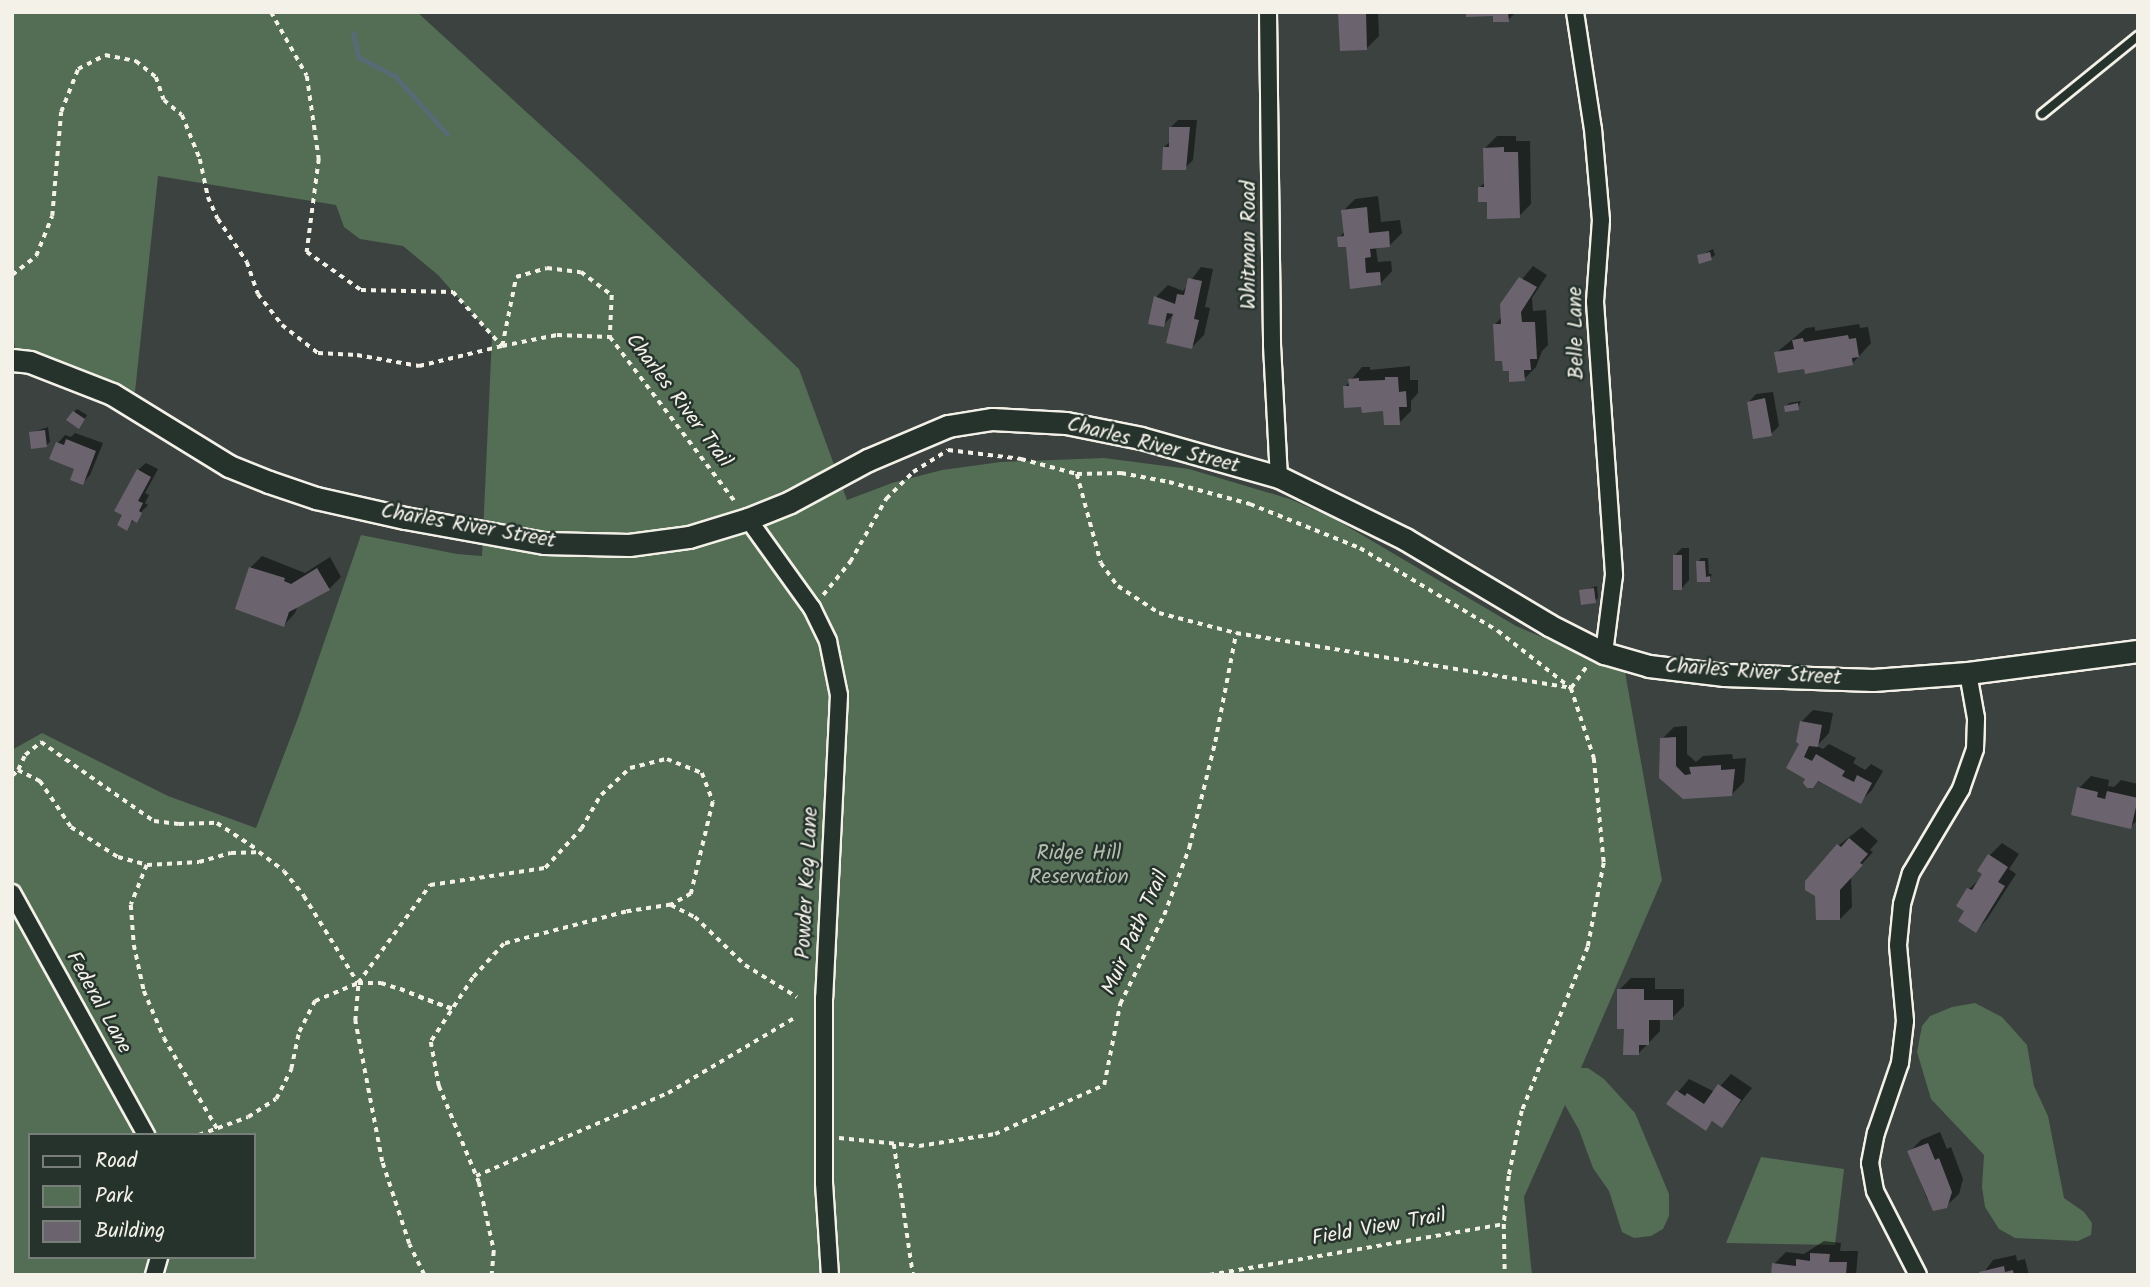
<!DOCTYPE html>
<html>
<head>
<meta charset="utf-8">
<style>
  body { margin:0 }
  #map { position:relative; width:2150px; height:1287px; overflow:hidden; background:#3b4240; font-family:Kalam,sans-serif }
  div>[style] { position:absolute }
  .green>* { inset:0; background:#536e54 }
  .shadow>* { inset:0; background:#0007 }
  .stream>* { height:5px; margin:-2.5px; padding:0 2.5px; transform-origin:2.5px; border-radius:2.5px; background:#566b74 }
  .building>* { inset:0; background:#6b646e }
  .path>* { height:3.5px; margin-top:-1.75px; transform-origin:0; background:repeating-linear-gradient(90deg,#f4f1e8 0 5px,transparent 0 10px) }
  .roads { filter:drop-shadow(2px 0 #f4f1e8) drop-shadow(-2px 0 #f4f1e8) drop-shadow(0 2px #f4f1e8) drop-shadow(0 -2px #f4f1e8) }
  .lane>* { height:8px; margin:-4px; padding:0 4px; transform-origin:4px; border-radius:4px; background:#26332d }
  .street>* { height:16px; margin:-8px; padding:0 8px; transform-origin:8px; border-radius:8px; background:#26332d }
  .secondary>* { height:21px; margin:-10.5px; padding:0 10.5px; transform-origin:10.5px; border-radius:10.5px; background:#26332d }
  span { translate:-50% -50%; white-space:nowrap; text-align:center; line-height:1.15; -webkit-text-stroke:5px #26332d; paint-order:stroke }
  .street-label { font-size:21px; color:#f4f1e8 }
  .park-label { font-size:21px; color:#b4bdad }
  .frame { position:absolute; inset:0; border:14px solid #f4f1e8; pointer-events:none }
  .legend { position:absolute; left:28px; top:1133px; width:228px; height:126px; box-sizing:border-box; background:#26332d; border:2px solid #787f78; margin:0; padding:9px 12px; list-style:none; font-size:21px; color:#f4f1e8 }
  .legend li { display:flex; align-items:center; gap:14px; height:35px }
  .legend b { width:35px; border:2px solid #787f78 }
</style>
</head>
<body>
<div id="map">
  <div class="green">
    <div style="clip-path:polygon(evenodd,12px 12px,417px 12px,591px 171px,799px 369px,847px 500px,892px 483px,942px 470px,1001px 462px,1104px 458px,1189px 469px,1290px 499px,1335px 519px,1516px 626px,1625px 672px,1662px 880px,1581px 1068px,1588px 1068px,1604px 1079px,1635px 1113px,1669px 1194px,1669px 1216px,1663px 1229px,1651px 1236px,1634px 1238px,1622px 1232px,1609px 1191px,1593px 1168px,1579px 1130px,1565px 1105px,1524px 1197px,1532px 1275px,12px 1275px,12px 750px,42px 733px,168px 796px,256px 828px,298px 718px,361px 535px,457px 554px,482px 556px,492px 336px,438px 275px,403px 246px,360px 239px,344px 227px,336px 205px,158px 176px,135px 392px,78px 371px,16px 356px,12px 327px,12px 12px,30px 1135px,254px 1135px,254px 1257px,30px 1257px,30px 1135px)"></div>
    <div style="clip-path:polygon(1975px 1003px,2002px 1017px,2027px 1045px,2034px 1086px,2048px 1116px,2064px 1198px,2084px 1212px,2092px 1223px,2091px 1235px,2078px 1241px,2015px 1238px,1999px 1229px,1985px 1207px,1982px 1187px,1984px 1155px,1931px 1099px,1917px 1052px,1922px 1026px,1930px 1016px,1952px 1007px)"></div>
    <div style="clip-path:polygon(1761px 1157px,1844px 1169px,1835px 1245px,1726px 1243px)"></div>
  </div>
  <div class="shadow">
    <div style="clip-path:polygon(1340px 12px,1378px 12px,1379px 36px,1367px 48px)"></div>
    <div style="clip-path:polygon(1468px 12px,1516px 12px,1508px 20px,1495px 14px)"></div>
    <div style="clip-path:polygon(1178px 120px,1197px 120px,1193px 160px,1185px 168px,1164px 147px,1171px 141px,1171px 127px)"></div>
    <div style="clip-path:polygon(1497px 136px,1516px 136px,1516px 141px,1530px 141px,1531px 204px,1519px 216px,1489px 200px,1479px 188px,1486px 181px,1485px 148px)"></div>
    <div style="clip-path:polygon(1378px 196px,1381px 222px,1400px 220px,1402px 233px,1390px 245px,1376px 249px,1378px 262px,1391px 261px,1392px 271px,1380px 284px,1352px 287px,1347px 245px,1339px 238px,1345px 231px,1343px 211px,1355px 199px)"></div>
    <div style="clip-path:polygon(1713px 249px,1715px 255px,1711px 258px,1699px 256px)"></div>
    <div style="clip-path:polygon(1533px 266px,1547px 275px,1532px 298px,1533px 311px,1546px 310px,1548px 345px,1542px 351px,1536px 367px,1524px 379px,1510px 369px,1494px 325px,1502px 317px,1502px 304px)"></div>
    <div style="clip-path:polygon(1201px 267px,1213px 269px,1205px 307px,1210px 308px,1204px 335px,1192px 347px,1175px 313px,1163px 325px,1156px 297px,1168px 285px,1183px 291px)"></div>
    <div style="clip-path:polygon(1859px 324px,1860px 328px,1868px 327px,1871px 343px,1852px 364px,1805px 367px,1776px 353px,1806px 328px,1815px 327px,1815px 331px)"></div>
    <div style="clip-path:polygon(1410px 366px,1410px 380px,1418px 380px,1418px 393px,1411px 401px,1411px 411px,1399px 423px,1385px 410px,1363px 405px,1345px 387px,1362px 367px,1370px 367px,1370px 370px)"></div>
    <div style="clip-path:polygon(1773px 392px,1779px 426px,1771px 434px,1749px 402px,1756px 394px)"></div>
    <div style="clip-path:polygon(1801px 401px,1798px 408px,1786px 406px,1789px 403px)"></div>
    <div style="clip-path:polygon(77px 409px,87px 415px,82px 423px,74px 412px)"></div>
    <div style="clip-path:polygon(48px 427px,50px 442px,46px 445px,30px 433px)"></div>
    <div style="clip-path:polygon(75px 433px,103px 443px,90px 475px,83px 483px,77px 468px,58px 443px,65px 435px,71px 437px)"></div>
    <div style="clip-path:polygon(146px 463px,158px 469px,145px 493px,149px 495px,145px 503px,148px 505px,126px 528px,138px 470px)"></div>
    <div style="clip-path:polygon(1682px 548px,1689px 548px,1689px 580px,1682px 588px,1675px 555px)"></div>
    <div style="clip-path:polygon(262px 556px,305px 573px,330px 557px,341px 577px,329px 589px,298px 605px,295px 613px,284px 625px,250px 568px)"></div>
    <div style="clip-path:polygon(1701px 558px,1708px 558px,1709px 574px,1712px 574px,1709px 580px,1698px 580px,1698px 562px)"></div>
    <div style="clip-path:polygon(1597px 586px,1598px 598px,1595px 601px,1581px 591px)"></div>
    <div style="clip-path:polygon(1813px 710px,1833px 713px,1829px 733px,1817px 746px,1823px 749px,1829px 744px,1856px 758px,1853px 763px,1865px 770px,1871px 764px,1883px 771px,1872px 790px,1860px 802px,1788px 767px,1802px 743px,1801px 722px)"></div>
    <div style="clip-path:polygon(1687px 726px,1687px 754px,1696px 762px,1703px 756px,1732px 754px,1733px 759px,1746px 758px,1744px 782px,1732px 794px,1683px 797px,1662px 739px,1674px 727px)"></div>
    <div style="clip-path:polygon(2091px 776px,2109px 780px,2108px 786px,2114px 787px,2121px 780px,2138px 784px,2138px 820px,2130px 827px,2079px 788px)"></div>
    <div style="clip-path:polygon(1862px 827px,1878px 841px,1870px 850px,1873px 852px,1851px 876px,1852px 907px,1840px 919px,1838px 846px)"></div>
    <div style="clip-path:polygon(2002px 843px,2019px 854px,2009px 869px,2016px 874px,1987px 919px,1976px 931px,1967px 910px,1958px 905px,1969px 889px,1982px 877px,1990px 855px)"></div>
    <div style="clip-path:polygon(1631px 978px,1655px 978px,1655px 989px,1684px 989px,1684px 1006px,1672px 1018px,1660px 1018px,1660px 1031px,1638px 1054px,1619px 990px)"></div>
    <div style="clip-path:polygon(1731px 1074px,1752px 1088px,1722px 1126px,1714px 1120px,1705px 1128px,1669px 1103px,1689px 1079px,1715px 1092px)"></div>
    <div style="clip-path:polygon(1940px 1132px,1947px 1149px,1951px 1147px,1963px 1179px,1959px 1194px,1946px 1206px,1927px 1199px,1909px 1152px,1921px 1140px)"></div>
    <div style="clip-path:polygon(1824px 1241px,1841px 1243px,1840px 1251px,1858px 1251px,1856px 1275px,1773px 1275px,1774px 1264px,1786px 1252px,1804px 1254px)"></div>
    <div style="clip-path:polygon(2016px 1255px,2017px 1261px,2025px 1259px,2029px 1275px,1982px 1275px,1993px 1260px)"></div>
  </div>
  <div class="stream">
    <div style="left:353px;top:33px;width:25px;rotate:78deg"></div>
    <div style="left:358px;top:57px;width:42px;rotate:27.2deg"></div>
    <div style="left:395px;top:76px;width:78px;rotate:48.1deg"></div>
  </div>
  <div class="building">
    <div style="clip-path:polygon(1338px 12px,1366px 12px,1367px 50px,1340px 51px)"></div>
    <div style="clip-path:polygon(1466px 12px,1508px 12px,1509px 22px,1493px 22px,1493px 16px,1466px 17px)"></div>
    <div style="clip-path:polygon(1169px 127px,1190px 127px,1186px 170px,1162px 170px,1163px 147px,1169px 147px)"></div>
    <div style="clip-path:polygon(1504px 147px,1504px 152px,1518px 152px,1520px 218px,1487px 219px,1487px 202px,1478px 202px,1478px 187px,1484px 187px,1483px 148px)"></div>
    <div style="clip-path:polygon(1367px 207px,1369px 233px,1389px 231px,1390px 247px,1370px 249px,1371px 257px,1365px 258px,1366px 273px,1380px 272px,1381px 285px,1350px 289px,1346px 247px,1338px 247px,1337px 237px,1344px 236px,1341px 210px)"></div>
    <div style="clip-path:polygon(1710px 252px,1712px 260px,1699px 264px,1697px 255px)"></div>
    <div style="clip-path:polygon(1519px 277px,1537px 287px,1521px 312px,1522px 322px,1535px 322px,1537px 359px,1530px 359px,1531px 370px,1524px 370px,1525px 381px,1509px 382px,1509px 371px,1503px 371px,1502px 361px,1495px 361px,1493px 324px,1501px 324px,1500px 304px)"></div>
    <div style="clip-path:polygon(1188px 278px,1202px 281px,1194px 319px,1199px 320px,1192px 349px,1166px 343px,1173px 314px,1167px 313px,1164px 327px,1148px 324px,1154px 296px,1175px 304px,1177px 294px,1184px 295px)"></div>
    <div style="clip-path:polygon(1848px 335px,1849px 339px,1856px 338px,1859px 357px,1852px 358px,1853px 365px,1805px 374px,1804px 369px,1778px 373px,1774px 352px,1794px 349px,1792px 340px,1803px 338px,1804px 342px)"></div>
    <div style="clip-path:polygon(1385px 377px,1398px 377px,1399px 392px,1406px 391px,1407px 407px,1399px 407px,1400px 425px,1384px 425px,1383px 411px,1362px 413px,1361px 407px,1344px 408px,1343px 386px,1349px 386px,1348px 379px,1359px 378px,1359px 381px,1385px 380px)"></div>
    <div style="clip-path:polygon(1765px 398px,1772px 436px,1753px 439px,1747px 402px)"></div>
    <div style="clip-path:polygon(1798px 403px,1799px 410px,1785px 412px,1784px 406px)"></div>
    <div style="clip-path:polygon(73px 411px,85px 419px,79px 429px,66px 420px)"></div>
    <div style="clip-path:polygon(45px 430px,47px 447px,31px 449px,29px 432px)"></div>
    <div style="clip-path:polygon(66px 439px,96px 451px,83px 485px,70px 480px,74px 469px,49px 459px,56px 442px,64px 445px)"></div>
    <div style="clip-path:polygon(137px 469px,151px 477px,138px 501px,143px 503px,139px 511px,142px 513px,137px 523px,132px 520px,127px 531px,117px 525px,122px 515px,114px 511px)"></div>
    <div style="clip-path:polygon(1673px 555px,1682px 555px,1682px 590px,1673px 590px)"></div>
    <div style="clip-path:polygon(1696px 561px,1705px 561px,1706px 577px,1710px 576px,1710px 582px,1697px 582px)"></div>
    <div style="clip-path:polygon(249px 567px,285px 578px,284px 581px,291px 584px,317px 568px,330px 590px,289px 612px,284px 627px,235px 609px)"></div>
    <div style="clip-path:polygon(1594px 588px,1596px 603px,1581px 605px,1579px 590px)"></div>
    <div style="clip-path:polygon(1800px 721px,1822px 725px,1818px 747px,1809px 746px,1804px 757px,1812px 761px,1816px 754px,1845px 771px,1842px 776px,1854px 782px,1857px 775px,1872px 783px,1861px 804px,1818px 781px,1813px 788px,1807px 788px,1803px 783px,1805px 779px,1786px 768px,1799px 744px,1796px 742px)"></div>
    <div style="clip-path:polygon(1676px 737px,1676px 766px,1685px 775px,1691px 774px,1689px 767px,1721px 765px,1721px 770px,1735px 769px,1732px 796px,1683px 799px,1659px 778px,1660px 738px)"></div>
    <div style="clip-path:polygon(2077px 787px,2098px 792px,2097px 797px,2105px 799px,2107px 791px,2138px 798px,2131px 829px,2071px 815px)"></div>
    <div style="clip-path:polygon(1849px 838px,1868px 854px,1860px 863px,1863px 865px,1840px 890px,1840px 920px,1816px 920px,1815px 896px,1805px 890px,1805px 881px,1837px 844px,1841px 847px)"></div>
    <div style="clip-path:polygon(1988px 854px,2008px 867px,1998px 882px,2005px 886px,1976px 933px,1958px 921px,1964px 911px,1956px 906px,1967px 888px,1972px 890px,1982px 874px,1977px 871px)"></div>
    <div style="clip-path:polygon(1617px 989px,1644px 989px,1644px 1000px,1673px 1000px,1673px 1020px,1649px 1020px,1649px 1045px,1639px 1045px,1639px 1055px,1623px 1055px,1624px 1029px,1617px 1029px)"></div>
    <div style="clip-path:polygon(1718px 1084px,1741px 1100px,1722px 1128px,1712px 1121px,1706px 1131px,1666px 1104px,1676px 1090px,1685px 1096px,1687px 1093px,1704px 1104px)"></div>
    <div style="clip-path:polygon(1928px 1143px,1935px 1160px,1939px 1158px,1952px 1192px,1947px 1208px,1933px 1211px,1907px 1151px)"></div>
    <div style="clip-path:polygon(1810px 1253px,1830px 1254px,1829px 1262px,1847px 1262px,1846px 1275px,1771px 1275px,1772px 1263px,1796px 1266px,1796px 1259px,1810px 1261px)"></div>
    <div style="clip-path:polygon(2004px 1266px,2005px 1272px,2013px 1270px,2014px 1275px,1980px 1275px,1979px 1272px)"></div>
  </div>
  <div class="path">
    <div style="left:271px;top:12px;width:73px;rotate:60.6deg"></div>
    <div style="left:307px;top:76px;width:84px;rotate:81.8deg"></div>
    <div style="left:319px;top:159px;width:94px;rotate:97.4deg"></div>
    <div style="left:307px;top:252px;width:66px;rotate:35.1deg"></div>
    <div style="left:361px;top:290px;width:92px;rotate:1.2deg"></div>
    <div style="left:453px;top:292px;width:73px;rotate:47.8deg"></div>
    <div style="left:502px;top:346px;width:56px;rotate:-11.3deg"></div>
    <div style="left:557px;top:335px;width:53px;rotate:2.2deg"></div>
    <div style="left:610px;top:337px;width:208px;rotate:52.8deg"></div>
    <div style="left:12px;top:275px;width:31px;rotate:-38deg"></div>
    <div style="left:36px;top:256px;width:43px;rotate:-68.2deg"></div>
    <div style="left:52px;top:216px;width:104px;rotate:-85.1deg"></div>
    <div style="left:61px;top:112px;width:46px;rotate:-68.4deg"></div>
    <div style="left:78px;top:69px;width:30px;rotate:-27deg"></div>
    <div style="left:105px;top:55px;width:32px;rotate:11deg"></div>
    <div style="left:136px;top:61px;width:26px;rotate:39deg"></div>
    <div style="left:156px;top:77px;width:24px;rotate:71deg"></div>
    <div style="left:164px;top:100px;width:23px;rotate:40deg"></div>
    <div style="left:182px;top:115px;width:48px;rotate:67.8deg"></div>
    <div style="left:200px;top:159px;width:39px;rotate:78deg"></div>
    <div style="left:208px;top:197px;width:24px;rotate:66deg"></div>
    <div style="left:218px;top:219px;width:52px;rotate:56deg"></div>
    <div style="left:247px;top:262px;width:34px;rotate:71deg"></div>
    <div style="left:258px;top:294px;width:39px;rotate:52deg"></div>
    <div style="left:282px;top:325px;width:46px;rotate:37.9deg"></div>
    <div style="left:318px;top:353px;width:39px;rotate:3deg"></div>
    <div style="left:357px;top:355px;width:63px;rotate:10.1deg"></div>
    <div style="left:419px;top:366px;width:85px;rotate:-13.5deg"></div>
    <div style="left:502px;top:346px;width:70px;rotate:-78.5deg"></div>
    <div style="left:516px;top:277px;width:32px;rotate:-16deg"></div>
    <div style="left:547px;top:268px;width:34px;rotate:7deg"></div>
    <div style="left:581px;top:272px;width:39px;rotate:37deg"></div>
    <div style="left:612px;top:295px;width:42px;rotate:92.7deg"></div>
    <div style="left:1077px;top:474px;width:92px;rotate:74.9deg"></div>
    <div style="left:1101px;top:563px;width:29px;rotate:54deg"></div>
    <div style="left:1118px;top:586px;width:49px;rotate:33.4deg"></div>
    <div style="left:1159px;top:613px;width:80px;rotate:14.6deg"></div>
    <div style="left:1236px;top:633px;width:339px;rotate:9.3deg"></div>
    <div style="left:1571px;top:688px;width:29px;rotate:-54deg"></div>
    <div style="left:823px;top:595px;width:43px;rotate:-50.7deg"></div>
    <div style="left:850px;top:562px;width:73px;rotate:-60.3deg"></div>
    <div style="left:886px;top:499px;width:38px;rotate:-45deg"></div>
    <div style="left:913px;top:472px;width:41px;rotate:-32.2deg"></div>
    <div style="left:948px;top:450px;width:74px;rotate:7deg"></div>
    <div style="left:1021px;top:459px;width:58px;rotate:15deg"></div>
    <div style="left:1077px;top:474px;width:44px;rotate:-1.3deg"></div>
    <div style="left:1121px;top:473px;width:49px;rotate:10.6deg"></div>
    <div style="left:1169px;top:482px;width:84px;rotate:15.2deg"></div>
    <div style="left:1250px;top:504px;width:118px;rotate:21.8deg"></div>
    <div style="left:1360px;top:548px;width:161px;rotate:31deg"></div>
    <div style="left:1498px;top:631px;width:93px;rotate:38deg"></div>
    <div style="left:1571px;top:688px;width:74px;rotate:71.8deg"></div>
    <div style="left:1594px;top:758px;width:105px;rotate:84.6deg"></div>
    <div style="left:1604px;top:863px;width:86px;rotate:100.8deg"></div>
    <div style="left:1588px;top:947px;width:177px;rotate:111.9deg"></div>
    <div style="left:1522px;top:1111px;width:66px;rotate:101.3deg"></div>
    <div style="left:1509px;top:1176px;width:48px;rotate:95.9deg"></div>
    <div style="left:18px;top:770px;width:17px;rotate:-65deg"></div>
    <div style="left:25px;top:755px;width:21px;rotate:-39deg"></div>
    <div style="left:41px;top:742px;width:138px;rotate:35deg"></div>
    <div style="left:154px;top:821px;width:25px;rotate:7deg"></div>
    <div style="left:179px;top:824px;width:38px;rotate:-2deg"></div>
    <div style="left:217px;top:823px;width:49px;rotate:33.4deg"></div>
    <div style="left:12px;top:776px;width:8px;rotate:-45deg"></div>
    <div style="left:18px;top:770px;width:25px;rotate:27deg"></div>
    <div style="left:40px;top:781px;width:55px;rotate:56deg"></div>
    <div style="left:71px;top:827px;width:56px;rotate:32.6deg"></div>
    <div style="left:118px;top:857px;width:30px;rotate:15deg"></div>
    <div style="left:147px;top:865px;width:52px;rotate:-3.3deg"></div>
    <div style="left:199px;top:862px;width:33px;rotate:-16deg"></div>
    <div style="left:231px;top:853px;width:28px;rotate:-2deg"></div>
    <div style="left:259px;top:852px;width:31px;rotate:37deg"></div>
    <div style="left:284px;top:871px;width:32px;rotate:51deg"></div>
    <div style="left:304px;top:896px;width:102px;rotate:58.2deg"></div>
    <div style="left:147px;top:865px;width:43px;rotate:111.8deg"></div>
    <div style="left:131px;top:905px;width:40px;rotate:85.7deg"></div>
    <div style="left:134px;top:945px;width:47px;rotate:77.7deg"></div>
    <div style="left:144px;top:991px;width:51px;rotate:66.9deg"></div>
    <div style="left:164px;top:1038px;width:107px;rotate:59.6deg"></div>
    <div style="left:671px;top:905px;width:27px;rotate:27deg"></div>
    <div style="left:695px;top:917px;width:69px;rotate:43.8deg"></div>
    <div style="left:745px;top:965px;width:61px;rotate:31.6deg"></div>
    <div style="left:199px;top:1135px;width:52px;rotate:-20.2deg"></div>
    <div style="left:248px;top:1117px;width:33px;rotate:-33deg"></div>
    <div style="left:276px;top:1099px;width:34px;rotate:-63deg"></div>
    <div style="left:291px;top:1069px;width:38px;rotate:-78deg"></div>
    <div style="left:299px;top:1032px;width:35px;rotate:-63deg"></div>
    <div style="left:315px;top:1001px;width:47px;rotate:-22.7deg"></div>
    <div style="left:358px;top:983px;width:23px"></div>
    <div style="left:381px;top:983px;width:20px;rotate:18deg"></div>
    <div style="left:400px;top:989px;width:56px;rotate:21deg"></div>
    <div style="left:452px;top:1009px;width:31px;rotate:-161deg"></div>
    <div style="left:423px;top:999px;width:25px;rotate:-157deg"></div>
    <div style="left:839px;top:1138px;width:80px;rotate:5.7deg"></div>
    <div style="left:919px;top:1146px;width:77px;rotate:-9deg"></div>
    <div style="left:995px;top:1134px;width:120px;rotate:-24.2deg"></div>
    <div style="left:1104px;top:1085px;width:83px;rotate:-78.8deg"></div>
    <div style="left:1120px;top:1004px;width:99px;rotate:-63.7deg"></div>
    <div style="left:1164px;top:915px;width:72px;rotate:-69.5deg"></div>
    <div style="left:1189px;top:848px;width:109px;rotate:-76.2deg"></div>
    <div style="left:1215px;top:742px;width:111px;rotate:-79.1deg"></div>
    <div style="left:894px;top:1144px;width:132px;rotate:81.7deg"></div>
    <div style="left:476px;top:1176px;width:209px;rotate:-23.4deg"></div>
    <div style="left:668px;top:1093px;width:149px;rotate:-30.7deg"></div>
    <div style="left:424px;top:1275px;width:34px;rotate:-116deg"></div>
    <div style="left:409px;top:1244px;width:86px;rotate:-108.2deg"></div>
    <div style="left:382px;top:1162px;width:144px;rotate:-100.8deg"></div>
    <div style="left:355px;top:1021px;width:38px;rotate:-85deg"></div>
    <div style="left:358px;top:983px;width:122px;rotate:-53.7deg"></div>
    <div style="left:430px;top:885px;width:116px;rotate:-8.4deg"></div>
    <div style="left:545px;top:868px;width:53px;rotate:-47.3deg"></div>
    <div style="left:581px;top:829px;width:39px;rotate:-60deg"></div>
    <div style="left:601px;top:795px;width:40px;rotate:-43deg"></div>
    <div style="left:630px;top:768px;width:38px;rotate:-14deg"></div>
    <div style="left:667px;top:759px;width:38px;rotate:22deg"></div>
    <div style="left:702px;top:773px;width:31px;rotate:69deg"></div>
    <div style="left:713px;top:802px;width:95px;rotate:103.4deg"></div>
    <div style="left:691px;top:894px;width:23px;rotate:151deg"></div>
    <div style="left:671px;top:905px;width:46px;rotate:171.2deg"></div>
    <div style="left:626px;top:912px;width:126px;rotate:165.3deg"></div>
    <div style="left:504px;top:944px;width:46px;rotate:132.4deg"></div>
    <div style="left:473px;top:978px;width:77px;rotate:123.3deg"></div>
    <div style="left:431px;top:1042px;width:45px;rotate:79.7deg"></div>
    <div style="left:439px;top:1086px;width:104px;rotate:67.4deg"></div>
    <div style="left:479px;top:1182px;width:71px;rotate:77.7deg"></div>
    <div style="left:494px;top:1251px;width:24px;rotate:95deg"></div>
    <div style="left:1209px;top:1275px;width:299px;rotate:-9.8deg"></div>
    <div style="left:1504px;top:1224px;width:51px;rotate:88.9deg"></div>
  </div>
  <div class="roads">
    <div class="lane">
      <div style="left:2042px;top:114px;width:124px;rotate:-39.1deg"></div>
    </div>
    <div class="street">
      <div style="left:1268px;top:12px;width:333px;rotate:89.3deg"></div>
      <div style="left:1272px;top:345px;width:132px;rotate:87deg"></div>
      <div style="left:1575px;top:12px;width:118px;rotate:81.3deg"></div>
      <div style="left:1593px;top:129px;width:91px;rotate:85deg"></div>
      <div style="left:1601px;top:220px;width:82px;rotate:94.2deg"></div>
      <div style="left:1595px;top:302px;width:274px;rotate:86deg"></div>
      <div style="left:1614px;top:575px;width:79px;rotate:97.3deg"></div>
      <div style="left:748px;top:519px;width:110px;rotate:54.3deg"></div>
      <div style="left:812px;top:608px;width:37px;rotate:64deg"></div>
      <div style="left:828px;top:641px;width:55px;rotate:78.5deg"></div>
      <div style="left:839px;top:695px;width:303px;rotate:92.8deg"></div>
      <div style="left:824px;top:998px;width:185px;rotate:90deg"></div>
      <div style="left:824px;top:1183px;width:92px;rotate:86.3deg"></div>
      <div style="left:12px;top:893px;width:277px;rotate:61deg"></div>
      <div style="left:154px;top:1275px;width:19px;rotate:-74deg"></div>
      <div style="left:1918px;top:1275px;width:94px;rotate:-117.1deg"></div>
      <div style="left:1875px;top:1191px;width:28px;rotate:-100deg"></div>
      <div style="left:1870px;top:1163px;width:31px;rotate:-79deg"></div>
      <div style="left:1876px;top:1133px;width:74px;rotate:-71.1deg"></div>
      <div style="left:1900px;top:1063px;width:42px;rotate:-83.2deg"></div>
      <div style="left:1905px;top:1021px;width:76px;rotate:-95.3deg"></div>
      <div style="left:1898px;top:945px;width:41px;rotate:-84.4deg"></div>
      <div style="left:1902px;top:904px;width:32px;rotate:-74deg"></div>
      <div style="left:1911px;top:873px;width:98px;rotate:-59.2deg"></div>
      <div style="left:1961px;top:789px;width:42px;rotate:-70.7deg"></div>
      <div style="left:1975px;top:749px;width:31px;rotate:-88deg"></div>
      <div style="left:1976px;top:718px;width:46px;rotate:-100.1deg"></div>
    </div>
    <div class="secondary">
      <div style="left:12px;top:360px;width:18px;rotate:6deg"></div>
      <div style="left:30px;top:362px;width:88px;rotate:21.3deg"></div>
      <div style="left:112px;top:394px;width:137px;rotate:31.6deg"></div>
      <div style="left:229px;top:466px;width:43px;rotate:21.8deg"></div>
      <div style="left:269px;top:482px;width:50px;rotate:18.8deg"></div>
      <div style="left:316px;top:498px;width:91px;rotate:12.7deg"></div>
      <div style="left:405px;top:518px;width:141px;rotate:10.2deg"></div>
      <div style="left:544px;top:543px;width:85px;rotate:1.3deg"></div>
      <div style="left:629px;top:545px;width:61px;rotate:-7.6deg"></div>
      <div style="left:689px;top:537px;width:62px;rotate:-17deg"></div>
      <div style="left:748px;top:519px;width:45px;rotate:-22deg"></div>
      <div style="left:790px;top:502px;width:89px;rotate:-28.3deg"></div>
      <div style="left:868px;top:460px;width:87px;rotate:-23deg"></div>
      <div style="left:948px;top:426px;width:45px;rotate:-9deg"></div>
      <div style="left:992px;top:419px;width:74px;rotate:3.1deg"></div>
      <div style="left:1066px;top:423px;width:76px;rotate:11.3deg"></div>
      <div style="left:1141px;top:438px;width:143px;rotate:15.8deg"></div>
      <div style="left:1279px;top:477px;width:140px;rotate:26.2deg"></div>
      <div style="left:1405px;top:539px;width:168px;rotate:30.8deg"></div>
      <div style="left:1549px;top:625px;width:62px;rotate:27deg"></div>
      <div style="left:1604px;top:653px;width:47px;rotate:16.1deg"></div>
      <div style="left:1649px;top:666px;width:76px;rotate:6.8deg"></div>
      <div style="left:1724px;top:675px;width:149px;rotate:1.9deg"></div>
      <div style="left:1873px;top:680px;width:95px;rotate:-4.2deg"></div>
      <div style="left:1968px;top:673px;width:171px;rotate:-7.4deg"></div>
    </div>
  </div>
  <div class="street-label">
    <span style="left:1250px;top:245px;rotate:-90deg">Whitman Road</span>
    <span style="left:1577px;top:333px;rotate:-91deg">Belle Lane</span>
    <span style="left:678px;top:401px;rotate:53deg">Charles River Trail</span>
    <span style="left:1153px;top:446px;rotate:14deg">Charles River Street</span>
    <span style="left:468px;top:527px;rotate:10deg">Charles River Street</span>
    <span style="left:1753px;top:673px;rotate:4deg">Charles River Street</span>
    <span style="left:808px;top:883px;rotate:-87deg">Powder Keg Lane</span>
    <span style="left:1136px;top:933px;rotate:-66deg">Muir Path Trail</span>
    <span style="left:98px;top:1003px;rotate:61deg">Federal Lane</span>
    <span style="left:1379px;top:1228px;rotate:-10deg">Field View Trail</span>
  </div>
  <div class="park-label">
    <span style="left:1079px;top:866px">Ridge Hill<br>Reservation</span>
  </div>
  <div class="frame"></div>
  <ul class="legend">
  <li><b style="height:9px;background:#26332d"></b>Road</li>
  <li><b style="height:19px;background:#536e54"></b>Park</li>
  <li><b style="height:19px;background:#6b646e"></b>Building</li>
  </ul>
</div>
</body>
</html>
